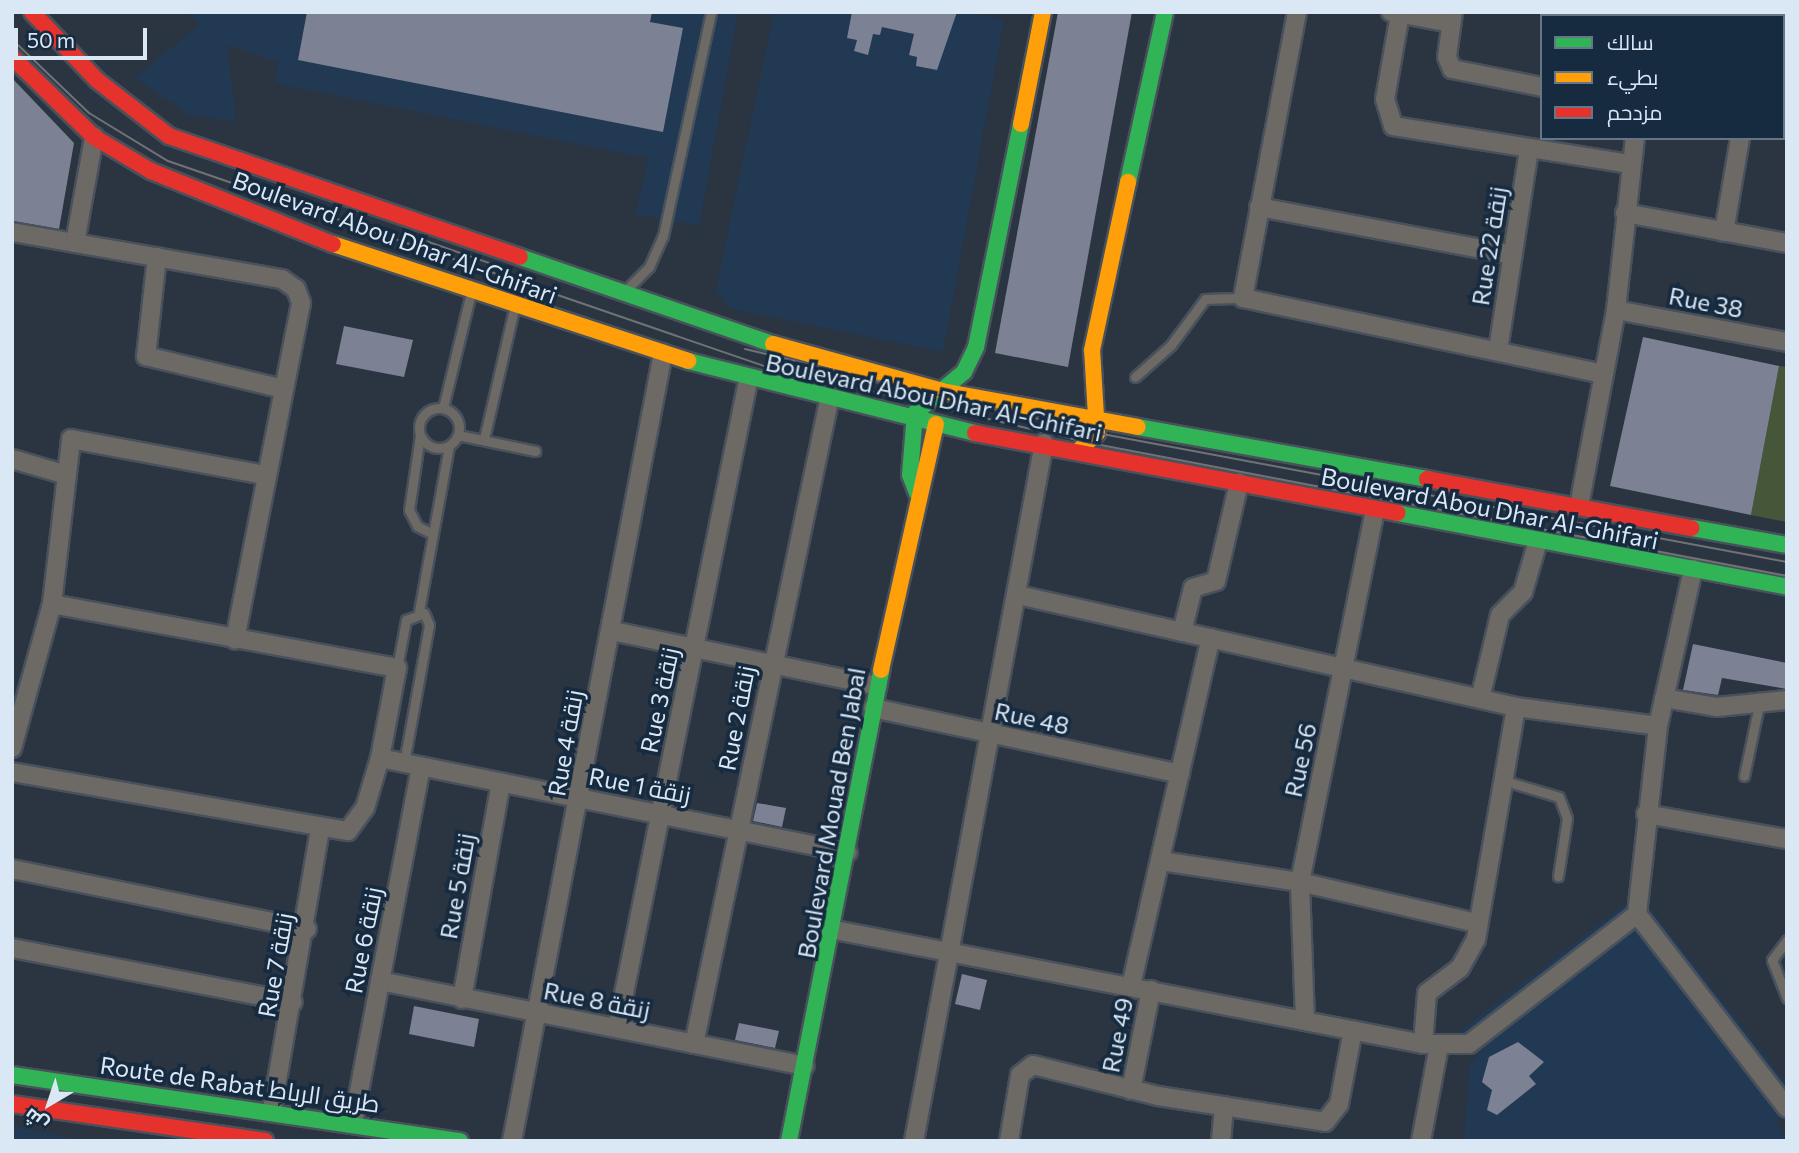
<!DOCTYPE html>
<html>
<head>
<meta charset="utf-8">
<style>
  body { margin:0 }
  #map { position:relative; width:1799px; height:1153px; overflow:hidden; background:#2a3541; font-family:Commissioner,Cairo,sans-serif }
  div>[style] { position:absolute }
  .built>* { inset:0; background:#223953 }
  .green>* { inset:0; background:#455639 }
  .building>* { inset:0; background:#7c8194 }
  .roads { filter:drop-shadow(2px 0 #48515c) drop-shadow(-2px 0 #48515c) drop-shadow(0 2px #48515c) drop-shadow(0 -2px #48515c) }
  .lane>* { height:9px; margin:-4.5px; padding:0 4.5px; transform-origin:4.5px; border-radius:4.5px; background:#6d6965 }
  .lane>.ring { margin:-4.5px; padding:0; box-sizing:content-box; background:none; border:9px solid #6d6965; border-radius:50% }
  .street>* { height:18px; margin:-9px; padding:0 9px; transform-origin:9px; border-radius:9px; background:#6d6965 }
  .fast>* { height:16px; margin:-8px; padding:0 8px; transform-origin:8px; border-radius:8px; background:#30b455 }
  .slow>* { height:16px; margin:-8px; padding:0 8px; transform-origin:8px; border-radius:8px; background:#ff9f0a }
  .jam>* { height:16px; margin:-8px; padding:0 8px; transform-origin:8px; border-radius:8px; background:#e5322d }
  .tram>* { height:2px; margin:-1px; padding:0 1px; transform-origin:1px; border-radius:1px; background:#707275 }
  span { translate:-50% -50%; white-space:nowrap; text-align:center; line-height:1.15; -webkit-text-stroke:7px #162a40; paint-order:stroke }
  .street-label { font-size:24px; color:#dae7f5 }
  .frame { position:absolute; inset:0; border:14px solid #dae7f5; pointer-events:none }
  .legend { position:absolute; left:1540px; top:14px; width:245px; height:126px; box-sizing:border-box; background:#162a40; border:2px solid #647688; margin:0; padding:9px 12px; list-style:none; font-size:21px; color:#dae7f5 }
  .legend li { display:flex; align-items:center; gap:14px; height:35px }
  .legend b { width:35px; border:2px solid #647688 }
  .north { position:absolute; left:14px; top:1069px; width:70px; height:70px; -webkit-text-stroke:5px #162a40; paint-order:stroke; rotate:219deg; font-size:19px; font-weight:700; line-height:28px; text-align:center; color:#dae7f5 }
  .north::after { content:''; display:block; margin:auto; width:24px; height:32px; background:#dae7f5; clip-path:polygon(50% 0,100% 100%,50% 72%,0 100%) }
  .scale { position:absolute; left:14px; top:28px; width:133px; height:32px; box-sizing:border-box; border:4px solid #dae7f5; border-top:0; padding-left:9px; font-size:21px; line-height:24px; white-space:nowrap; color:#dae7f5; -webkit-text-stroke:5px #162a40; paint-order:stroke }
</style>
</head>
<body>
<div id="map">
  <div class="built">
    <div style="clip-path:polygon(190px 12px,738px 12px,699px 226px,636px 214px,648px 158px,275px 83px,278px 62px,227px 45px,236px 122px,190px 115px,135px 78px,200px 24px)"></div>
    <div style="clip-path:polygon(774px 12px,971px 12px,1004px 20px,943px 352px,729px 308px,716px 289px)"></div>
    <div style="clip-path:polygon(1647px 904px,1787px 1084px,1787px 1114px,1776px 1121px,1787px 1141px,1464px 1141px,1470px 1062px,1479px 1055px,1457px 1033px,1624px 905px)"></div>
    <div style="clip-path:polygon(12px 1126px,88px 1141px,12px 1141px)"></div>
  </div>
  <div class="green">
    <div style="clip-path:polygon(1779px 366px,1787px 367px,1787px 522px,1751px 515px)"></div>
  </div>
  <div class="building">
    <div style="clip-path:polygon(307px 12px,652px 12px,650px 22px,683px 28px,663px 132px,298px 60px)"></div>
    <div style="clip-path:polygon(852px 12px,957px 12px,937px 70px,916px 66px,917px 57px,909px 55px,914px 34px,882px 27px,880px 35px,873px 34px,868px 55px,854px 51px,857px 40px,847px 38px)"></div>
    <div style="clip-path:polygon(1058px 12px,1132px 12px,1068px 367px,995px 353px)"></div>
    <div style="clip-path:polygon(12px 78px,74px 143px,59px 229px,12px 221px)"></div>
    <div style="clip-path:polygon(344px 326px,413px 340px,404px 377px,336px 364px)"></div>
    <div style="clip-path:polygon(1643px 337px,1779px 366px,1751px 515px,1610px 486px)"></div>
    <div style="clip-path:polygon(1693px 644px,1787px 663px,1787px 689px,1722px 678px,1718px 695px,1683px 690px)"></div>
    <div style="clip-path:polygon(757px 803px,786px 808px,782px 827px,753px 821px)"></div>
    <div style="clip-path:polygon(962px 974px,987px 980px,980px 1010px,955px 1004px)"></div>
    <div style="clip-path:polygon(414px 1006px,479px 1019px,474px 1047px,409px 1034px)"></div>
    <div style="clip-path:polygon(739px 1023px,779px 1031px,775px 1048px,735px 1040px)"></div>
    <div style="clip-path:polygon(1518px 1042px,1544px 1062px,1529px 1076px,1536px 1084px,1497px 1115px,1487px 1110px,1492px 1090px,1482px 1082px,1489px 1057px)"></div>
  </div>
  <div class="roads">
    <div class="lane">
      <div style="left:626px;top:290px;width:33px;rotate:-45deg"></div>
      <div style="left:649px;top:267px;width:34px;rotate:-66deg"></div>
      <div style="left:663px;top:236px;width:229px;rotate:-77.9deg"></div>
      <div style="left:1135px;top:377px;width:48px;rotate:-41.6deg"></div>
      <div style="left:1171px;top:345px;width:57px;rotate:-53.5deg"></div>
      <div style="left:1205px;top:299px;width:38px;rotate:-2deg"></div>
      <div class="ring" style="left:419px;top:408px;width:31px;height:31px"></div>
      <div style="left:443px;top:408px;width:119px;rotate:-76.4deg"></div>
      <div style="left:420px;top:435px;width:76px;rotate:98.3deg"></div>
      <div style="left:409px;top:510px;width:18px;rotate:63deg"></div>
      <div style="left:417px;top:526px;width:16px;rotate:27deg"></div>
      <div style="left:458px;top:435px;width:79px;rotate:11.7deg"></div>
      <div style="left:484px;top:439px;width:138px;rotate:-77deg"></div>
      <div style="left:419px;top:611px;width:168px;rotate:-79.7deg"></div>
      <div style="left:397px;top:668px;width:49px;rotate:-79.4deg"></div>
      <div style="left:406px;top:620px;width:19px;rotate:-21deg"></div>
      <div style="left:424px;top:613px;width:13px;rotate:67deg"></div>
      <div style="left:429px;top:625px;width:140px;rotate:100.3deg"></div>
      <div style="left:1744px;top:776px;width:78px;rotate:-78.1deg"></div>
      <div style="left:1502px;top:780px;width:59px;rotate:16.6deg"></div>
      <div style="left:1559px;top:797px;width:22px;rotate:69deg"></div>
      <div style="left:1567px;top:818px;width:59px;rotate:98.8deg"></div>
      <div style="left:1787px;top:940px;width:25px;rotate:127deg"></div>
      <div style="left:1772px;top:960px;width:41px;rotate:68.5deg"></div>
    </div>
    <div class="street">
      <div style="left:1297px;top:12px;width:291px;rotate:100.7deg"></div>
      <div style="left:1243px;top:298px;width:369px;rotate:11.9deg"></div>
      <div style="left:1391px;top:12px;width:61px;rotate:10.4deg"></div>
      <div style="left:1453px;top:12px;width:45px;rotate:97.6deg"></div>
      <div style="left:1447px;top:57px;width:13px;rotate:67deg"></div>
      <div style="left:1452px;top:69px;width:92px;rotate:11.3deg"></div>
      <div style="left:1400px;top:14px;width:86px;rotate:100deg"></div>
      <div style="left:1385px;top:99px;width:28px;rotate:73deg"></div>
      <div style="left:1393px;top:126px;width:239px;rotate:9.1deg"></div>
      <div style="left:1659px;top:16px;width:4px;rotate:-76deg"></div>
      <div style="left:1765px;top:16px;width:4px;rotate:-76deg"></div>
      <div style="left:1259px;top:207px;width:258px;rotate:10.7deg"></div>
      <div style="left:1625px;top:213px;width:165px;rotate:10.5deg"></div>
      <div style="left:12px;top:232px;width:274px;rotate:9.9deg"></div>
      <div style="left:282px;top:279px;width:17px;rotate:36deg"></div>
      <div style="left:296px;top:289px;width:15px;rotate:70deg"></div>
      <div style="left:301px;top:303px;width:343px;rotate:101.1deg"></div>
      <div style="left:1724px;top:232px;width:95px;rotate:-80.3deg"></div>
      <div style="left:75px;top:243px;width:108px;rotate:-79.8deg"></div>
      <div style="left:157px;top:257px;width:100px;rotate:96.3deg"></div>
      <div style="left:146px;top:356px;width:141px;rotate:13.5deg"></div>
      <div style="left:1616px;top:310px;width:174px;rotate:10.6deg"></div>
      <div style="left:1498px;top:350px;width:203px;rotate:-81.2deg"></div>
      <div style="left:12px;top:459px;width:53px;rotate:16.4deg"></div>
      <div style="left:1579px;top:506px;width:199px;rotate:-79.3deg"></div>
      <div style="left:1616px;top:310px;width:173px;rotate:-83.7deg"></div>
      <div style="left:1018px;top:595px;width:510px;rotate:12.67deg"></div>
      <div style="left:1516px;top:707px;width:143px;rotate:7.6deg"></div>
      <div style="left:612px;top:631px;width:271px;rotate:11.7deg"></div>
      <div style="left:1182px;top:632px;width:45px;rotate:-76deg"></div>
      <div style="left:1193px;top:588px;width:24px;rotate:-17deg"></div>
      <div style="left:1216px;top:581px;width:101px;rotate:-76.8deg"></div>
      <div style="left:1664px;top:698px;width:54px;rotate:9.6deg"></div>
      <div style="left:1717px;top:707px;width:70px;rotate:-5.7deg"></div>
      <div style="left:1480px;top:699px;width:86px;rotate:-76.6deg"></div>
      <div style="left:1500px;top:615px;width:33px;rotate:-45deg"></div>
      <div style="left:1523px;top:592px;width:53px;rotate:-73.6deg"></div>
      <div style="left:873px;top:708px;width:314px;rotate:12.1deg"></div>
      <div style="left:12px;top:748px;width:149px;rotate:-74.5deg"></div>
      <div style="left:52px;top:604px;width:166px;rotate:-83.4deg"></div>
      <div style="left:71px;top:439px;width:197px;rotate:10.5deg"></div>
      <div style="left:380px;top:758px;width:477px;rotate:11.4deg"></div>
      <div style="left:12px;top:772px;width:341px;rotate:10deg"></div>
      <div style="left:348px;top:831px;width:29px;rotate:-54deg"></div>
      <div style="left:365px;top:808px;width:52px;rotate:-73.3deg"></div>
      <div style="left:380px;top:758px;width:92px;rotate:-79.3deg"></div>
      <div style="left:397px;top:668px;width:351px;rotate:-169.5deg"></div>
      <div style="left:1646px;top:814px;width:143px;rotate:10.1deg"></div>
      <div style="left:1161px;top:861px;width:141px;rotate:8.6deg"></div>
      <div style="left:1300px;top:882px;width:181px;rotate:13.1deg"></div>
      <div style="left:12px;top:869px;width:301px;rotate:11.5deg"></div>
      <div style="left:1637px;top:914px;width:245px;rotate:52.3deg"></div>
      <div style="left:835px;top:930px;width:599px;rotate:10.97deg"></div>
      <div style="left:1423px;top:1044px;width:46px"></div>
      <div style="left:1469px;top:1044px;width:212px;rotate:-37.7deg"></div>
      <div style="left:1637px;top:914px;width:189px;rotate:-83.6deg"></div>
      <div style="left:1658px;top:726px;width:161px;rotate:-77.4deg"></div>
      <div style="left:12px;top:948px;width:286px;rotate:10.9deg"></div>
      <div style="left:380px;top:981px;width:433px;rotate:11.3deg"></div>
      <div style="left:1131px;top:986px;width:357px;rotate:-77.1deg"></div>
      <div style="left:462px;top:999px;width:220px;rotate:-79.8deg"></div>
      <div style="left:1305px;top:1020px;width:138px;rotate:-92.1deg"></div>
      <div style="left:1300px;top:882px;width:379px;rotate:-78.6deg"></div>
      <div style="left:617px;top:1028px;width:660px;rotate:-78.55deg"></div>
      <div style="left:694px;top:1044px;width:657px;rotate:-78.14deg"></div>
      <div style="left:1423px;top:1044px;width:51px;rotate:-85.5deg"></div>
      <div style="left:1427px;top:993px;width:41px;rotate:-37.1deg"></div>
      <div style="left:1460px;top:968px;width:33px;rotate:-61deg"></div>
      <div style="left:1476px;top:939px;width:235px;rotate:-80.2deg"></div>
      <div style="left:1131px;top:1090px;width:102px;rotate:-78.7deg"></div>
      <div style="left:272px;top:1110px;width:286px;rotate:-80.3deg"></div>
      <div style="left:353px;top:1123px;width:363px;rotate:-79.2deg"></div>
      <div style="left:512px;top:1141px;width:802px;rotate:-79.15deg"></div>
      <div style="left:914px;top:1141px;width:710px;rotate:-79.45deg"></div>
      <div style="left:1009px;top:1141px;width:67px;rotate:-80.5deg"></div>
      <div style="left:1020px;top:1075px;width:16px;rotate:-38deg"></div>
      <div style="left:1033px;top:1065px;width:129px;rotate:13.9deg"></div>
      <div style="left:1158px;top:1096px;width:169px;rotate:8.8deg"></div>
      <div style="left:1325px;top:1122px;width:23px;rotate:-52deg"></div>
      <div style="left:1339px;top:1104px;width:75px;rotate:-79.3deg"></div>
      <div style="left:1221px;top:1141px;width:35px;rotate:-85deg"></div>
      <div style="left:1421px;top:1141px;width:97px;rotate:-79.3deg"></div>
    </div>
    <div class="fast">
      <div style="left:1128px;top:182px;width:174px;rotate:-77.7deg"></div>
      <div style="left:520px;top:257px;width:268px;rotate:19deg"></div>
      <div style="left:688px;top:361px;width:296px;rotate:14.1deg"></div>
      <div style="left:1138px;top:427px;width:294px;rotate:10.2deg"></div>
      <div style="left:917px;top:493px;width:19px;rotate:-111deg"></div>
      <div style="left:910px;top:475px;width:62px;rotate:-85.4deg"></div>
      <div style="left:915px;top:413px;width:64px;rotate:-39.9deg"></div>
      <div style="left:964px;top:372px;width:28px;rotate:-64deg"></div>
      <div style="left:976px;top:347px;width:227px;rotate:-78.6deg"></div>
      <div style="left:1397px;top:513px;width:397px;rotate:10.7deg"></div>
      <div style="left:1692px;top:528px;width:97px;rotate:10.1deg"></div>
      <div style="left:12px;top:1075px;width:453px;rotate:8.4deg"></div>
      <div style="left:789px;top:1141px;width:480px;rotate:-78.9deg"></div>
    </div>
    <div class="slow">
      <div style="left:1021px;top:124px;width:114px;rotate:-78.9deg"></div>
      <div style="left:333px;top:244px;width:374px;rotate:18.2deg"></div>
      <div style="left:773px;top:344px;width:175px;rotate:15.5deg"></div>
      <div style="left:942px;top:391px;width:199px;rotate:10.4deg"></div>
      <div style="left:1078px;top:451px;width:26px;rotate:-43deg"></div>
      <div style="left:1097px;top:433px;width:83px;rotate:-93.4deg"></div>
      <div style="left:1092px;top:350px;width:172px;rotate:-77.9deg"></div>
      <div style="left:881px;top:670px;width:252px;rotate:-77.4deg"></div>
    </div>
    <div class="jam">
      <div style="left:32px;top:12px;width:95px;rotate:46.3deg"></div>
      <div style="left:98px;top:81px;width:90px;rotate:37.8deg"></div>
      <div style="left:169px;top:136px;width:371px;rotate:19deg"></div>
      <div style="left:12px;top:57px;width:115px;rotate:44.3deg"></div>
      <div style="left:94px;top:137px;width:66px;rotate:30.8deg"></div>
      <div style="left:151px;top:171px;width:196px;rotate:21.9deg"></div>
      <div style="left:975px;top:433px;width:430px;rotate:10.7deg"></div>
      <div style="left:1427px;top:479px;width:269px;rotate:10.5deg"></div>
      <div style="left:12px;top:1104px;width:256px;rotate:8.3deg"></div>
    </div>
  </div>
  <div class="tram">
    <div style="left:18px;top:45px;width:98px;rotate:43.8deg"></div>
    <div style="left:89px;top:113px;width:92px;rotate:31.3deg"></div>
    <div style="left:168px;top:161px;width:630px;rotate:18.98deg"></div>
    <div style="left:764px;top:366px;width:335px;rotate:13.3deg"></div>
    <div style="left:1090px;top:443px;width:710px;rotate:10.8deg"></div>
    <div style="left:417px;top:238px;width:76px;rotate:19.1deg"></div>
    <div style="left:745px;top:349px;width:362px;rotate:13.4deg"></div>
    <div style="left:1097px;top:433px;width:702px;rotate:10.59deg"></div>
  </div>
  <div class="street-label">
    <span style="left:395px;top:237px;rotate:20deg">Boulevard Abou Dhar Al-Ghifari</span>
    <span style="left:1489px;top:246px;rotate:-81deg">Rue 22 زنقة</span>
    <span style="left:1706px;top:302px;rotate:11deg">Rue 38</span>
    <span style="left:934px;top:397px;rotate:12deg">Boulevard Abou Dhar Al-Ghifari</span>
    <span style="left:1490px;top:508px;rotate:11deg">Boulevard Abou Dhar Al-Ghifari</span>
    <span style="left:659px;top:700px;rotate:-78deg">Rue 3 زنقة</span>
    <span style="left:736px;top:718px;rotate:-79deg">Rue 2 زنقة</span>
    <span style="left:1032px;top:718px;rotate:12deg">Rue 48</span>
    <span style="left:565px;top:743px;rotate:-80deg">Rue 4 زنقة</span>
    <span style="left:1300px;top:760px;rotate:-78deg">Rue 56</span>
    <span style="left:640px;top:785px;rotate:11deg">Rue 1 زنقة</span>
    <span style="left:831px;top:813px;rotate:-80deg">Boulevard Mouad Ben Jabal</span>
    <span style="left:457px;top:886px;rotate:-80deg">Rue 5 زنقة</span>
    <span style="left:363px;top:940px;rotate:-79deg">Rue 6 زنقة</span>
    <span style="left:275px;top:965px;rotate:-80deg">Rue 7 زنقة</span>
    <span style="left:597px;top:1000px;rotate:11deg">Rue 8 زنقة</span>
    <span style="left:1117px;top:1035px;rotate:-79deg">Rue 49</span>
    <span style="left:240px;top:1084px;rotate:8deg">Route de Rabat طريق الرباط</span>
  </div>
  <div class="frame"></div>
  <ul class="legend">
  <li><b style="height:9px;background:#30b455"></b>سالك</li>
  <li><b style="height:9px;background:#ff9f0a"></b>بطيء</li>
  <li><b style="height:9px;background:#e5322d"></b>مزدحم</li>
  </ul>
  <div class="north">ش</div>
  <div class="scale">50 m</div>
</div>
</body>
</html>
